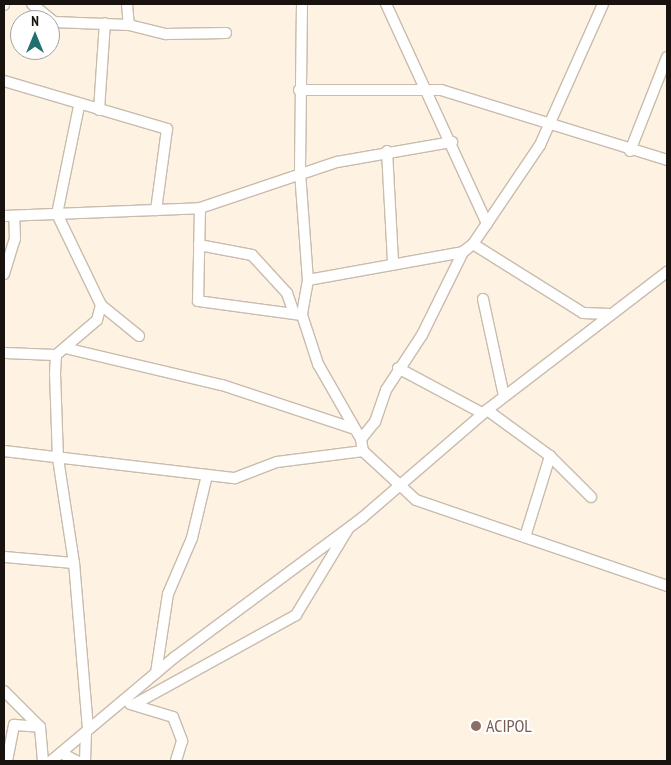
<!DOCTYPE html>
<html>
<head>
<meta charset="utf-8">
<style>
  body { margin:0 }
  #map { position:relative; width:671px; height:765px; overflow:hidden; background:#fef2e3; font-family:"PT Sans Narrow",sans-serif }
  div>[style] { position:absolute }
  .roads { filter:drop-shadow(1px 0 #c8bcad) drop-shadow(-1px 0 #c8bcad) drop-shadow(0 1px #c8bcad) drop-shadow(0 -1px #c8bcad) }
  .street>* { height:10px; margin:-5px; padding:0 5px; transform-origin:5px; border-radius:5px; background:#fff }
  .dots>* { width:14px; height:14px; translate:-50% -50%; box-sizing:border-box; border:2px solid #fff; border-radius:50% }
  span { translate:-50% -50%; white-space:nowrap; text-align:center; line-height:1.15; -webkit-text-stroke:4px #fff; paint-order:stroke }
  .education-label { font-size:18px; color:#785e54 }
  .left { translate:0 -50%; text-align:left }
  .frame { position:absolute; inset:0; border:5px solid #18130e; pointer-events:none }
  .north { position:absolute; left:10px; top:10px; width:50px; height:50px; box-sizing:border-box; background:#fff; border:1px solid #a3a19f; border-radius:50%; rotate:0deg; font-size:14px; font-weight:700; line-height:20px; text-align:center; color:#18130e }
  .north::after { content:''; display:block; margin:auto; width:18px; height:22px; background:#236f6e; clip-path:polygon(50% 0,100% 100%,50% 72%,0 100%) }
</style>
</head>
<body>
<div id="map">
  <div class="roads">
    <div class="street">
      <div style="left:32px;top:4px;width:28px;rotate:39deg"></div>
      <div style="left:54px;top:22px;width:75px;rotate:2.3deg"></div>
      <div style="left:129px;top:25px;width:38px;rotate:14deg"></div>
      <div style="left:166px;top:34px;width:60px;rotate:-1deg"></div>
      <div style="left:127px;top:4px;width:21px;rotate:85deg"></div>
      <div style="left:302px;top:4px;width:168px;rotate:90.7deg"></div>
      <div style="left:300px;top:172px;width:108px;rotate:85.8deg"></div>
      <div style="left:308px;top:280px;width:36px;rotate:100deg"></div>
      <div style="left:302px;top:315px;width:52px;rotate:71.9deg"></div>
      <div style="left:318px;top:364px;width:86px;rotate:60.2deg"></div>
      <div style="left:361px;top:439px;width:12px;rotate:81deg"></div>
      <div style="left:386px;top:4px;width:242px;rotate:65.3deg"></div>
      <div style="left:4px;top:5px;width:1px;rotate:-90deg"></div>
      <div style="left:4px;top:81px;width:170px;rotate:16.4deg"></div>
      <div style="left:167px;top:129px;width:82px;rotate:97.7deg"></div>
      <div style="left:299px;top:90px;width:142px"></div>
      <div style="left:441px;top:90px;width:237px;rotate:17.2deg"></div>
      <div style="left:79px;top:106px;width:110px;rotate:101.5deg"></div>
      <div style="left:57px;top:214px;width:101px;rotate:64.2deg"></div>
      <div style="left:101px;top:305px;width:49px;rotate:39.2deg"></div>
      <div style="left:99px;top:110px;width:87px;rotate:-86.1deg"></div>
      <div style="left:387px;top:151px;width:111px;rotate:86.9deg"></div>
      <div style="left:630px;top:151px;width:101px;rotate:-68.5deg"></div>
      <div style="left:200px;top:208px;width:93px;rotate:91.2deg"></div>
      <div style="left:198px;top:301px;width:105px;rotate:7.7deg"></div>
      <div style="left:4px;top:216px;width:196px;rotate:-2.3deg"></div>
      <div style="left:200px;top:208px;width:145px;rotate:-18.6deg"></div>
      <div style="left:337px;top:162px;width:117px;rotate:-9.9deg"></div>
      <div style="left:473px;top:244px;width:130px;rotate:32.1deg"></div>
      <div style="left:583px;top:313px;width:27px;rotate:2deg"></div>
      <div style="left:199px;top:245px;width:54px;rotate:10.7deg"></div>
      <div style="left:252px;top:255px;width:52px;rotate:47.4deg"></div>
      <div style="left:287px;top:293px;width:21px;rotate:71deg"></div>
      <div style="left:4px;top:274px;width:37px;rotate:-73deg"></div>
      <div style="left:15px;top:239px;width:23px;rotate:-92deg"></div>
      <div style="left:308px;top:280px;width:158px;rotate:-10.2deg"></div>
      <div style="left:463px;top:252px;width:13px;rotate:-39deg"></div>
      <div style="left:473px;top:244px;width:120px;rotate:-55.9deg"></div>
      <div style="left:540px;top:145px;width:154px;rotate:-65.9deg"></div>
      <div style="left:483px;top:299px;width:99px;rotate:77.8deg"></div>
      <div style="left:65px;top:348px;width:161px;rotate:13.3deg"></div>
      <div style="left:222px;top:385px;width:140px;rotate:18.3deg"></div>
      <div style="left:4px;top:353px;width:52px;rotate:2.2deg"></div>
      <div style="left:398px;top:368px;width:95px;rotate:28.2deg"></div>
      <div style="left:487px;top:410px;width:78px;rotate:36.1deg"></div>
      <div style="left:550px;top:456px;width:58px;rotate:45deg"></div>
      <div style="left:361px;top:439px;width:22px;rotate:-51deg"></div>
      <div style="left:375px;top:422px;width:34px;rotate:-71deg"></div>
      <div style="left:386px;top:390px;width:66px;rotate:-56.8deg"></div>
      <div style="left:422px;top:335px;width:93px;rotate:-63.7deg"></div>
      <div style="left:4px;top:451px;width:233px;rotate:6.7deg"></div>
      <div style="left:235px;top:478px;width:45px;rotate:-20.9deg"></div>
      <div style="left:277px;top:462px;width:87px;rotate:-7.3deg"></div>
      <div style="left:363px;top:451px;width:72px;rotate:42.8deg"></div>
      <div style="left:416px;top:500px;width:265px;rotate:18.9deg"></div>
      <div style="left:525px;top:537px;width:85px;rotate:-72.8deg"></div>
      <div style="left:4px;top:557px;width:70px;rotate:4.9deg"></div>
      <div style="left:156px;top:673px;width:80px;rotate:-81.4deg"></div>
      <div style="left:168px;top:594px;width:61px;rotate:-66.8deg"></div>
      <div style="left:192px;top:538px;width:65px;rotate:-76.6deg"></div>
      <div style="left:4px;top:691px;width:51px;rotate:45deg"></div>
      <div style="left:40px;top:727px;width:34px;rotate:85deg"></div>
      <div style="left:130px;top:704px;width:45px;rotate:16.8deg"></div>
      <div style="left:173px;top:717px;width:26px;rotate:69deg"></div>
      <div style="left:182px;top:741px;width:21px;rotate:107deg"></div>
      <div style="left:135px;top:704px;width:184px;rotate:-28.9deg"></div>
      <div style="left:296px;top:615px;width:100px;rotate:-58.8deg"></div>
      <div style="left:88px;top:729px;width:167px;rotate:-94.8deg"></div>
      <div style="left:74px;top:563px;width:105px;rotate:-98.7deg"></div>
      <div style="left:58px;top:459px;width:85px;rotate:-92deg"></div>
      <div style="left:55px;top:374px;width:19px;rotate:-87deg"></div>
      <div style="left:56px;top:355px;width:54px;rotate:-40.5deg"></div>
      <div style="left:97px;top:320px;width:16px;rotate:-75deg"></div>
      <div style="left:61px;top:753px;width:18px;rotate:27deg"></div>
      <div style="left:7px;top:761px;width:37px;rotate:-79deg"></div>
      <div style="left:14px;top:725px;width:26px;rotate:4deg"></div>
      <div style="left:51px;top:761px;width:162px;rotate:-40deg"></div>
      <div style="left:175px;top:657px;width:233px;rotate:-36.6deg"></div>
      <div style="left:362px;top:518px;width:165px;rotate:-40.8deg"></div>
      <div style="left:487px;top:410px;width:227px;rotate:-37.5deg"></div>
      <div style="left:85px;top:761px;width:28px;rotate:-88deg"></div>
    </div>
  </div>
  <div class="dots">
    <div style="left:476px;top:726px;background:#8d6e63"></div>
  </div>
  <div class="education-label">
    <span class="left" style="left:486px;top:726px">ACIPOL</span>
  </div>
  <div class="frame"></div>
  <div class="north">N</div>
</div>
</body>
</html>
